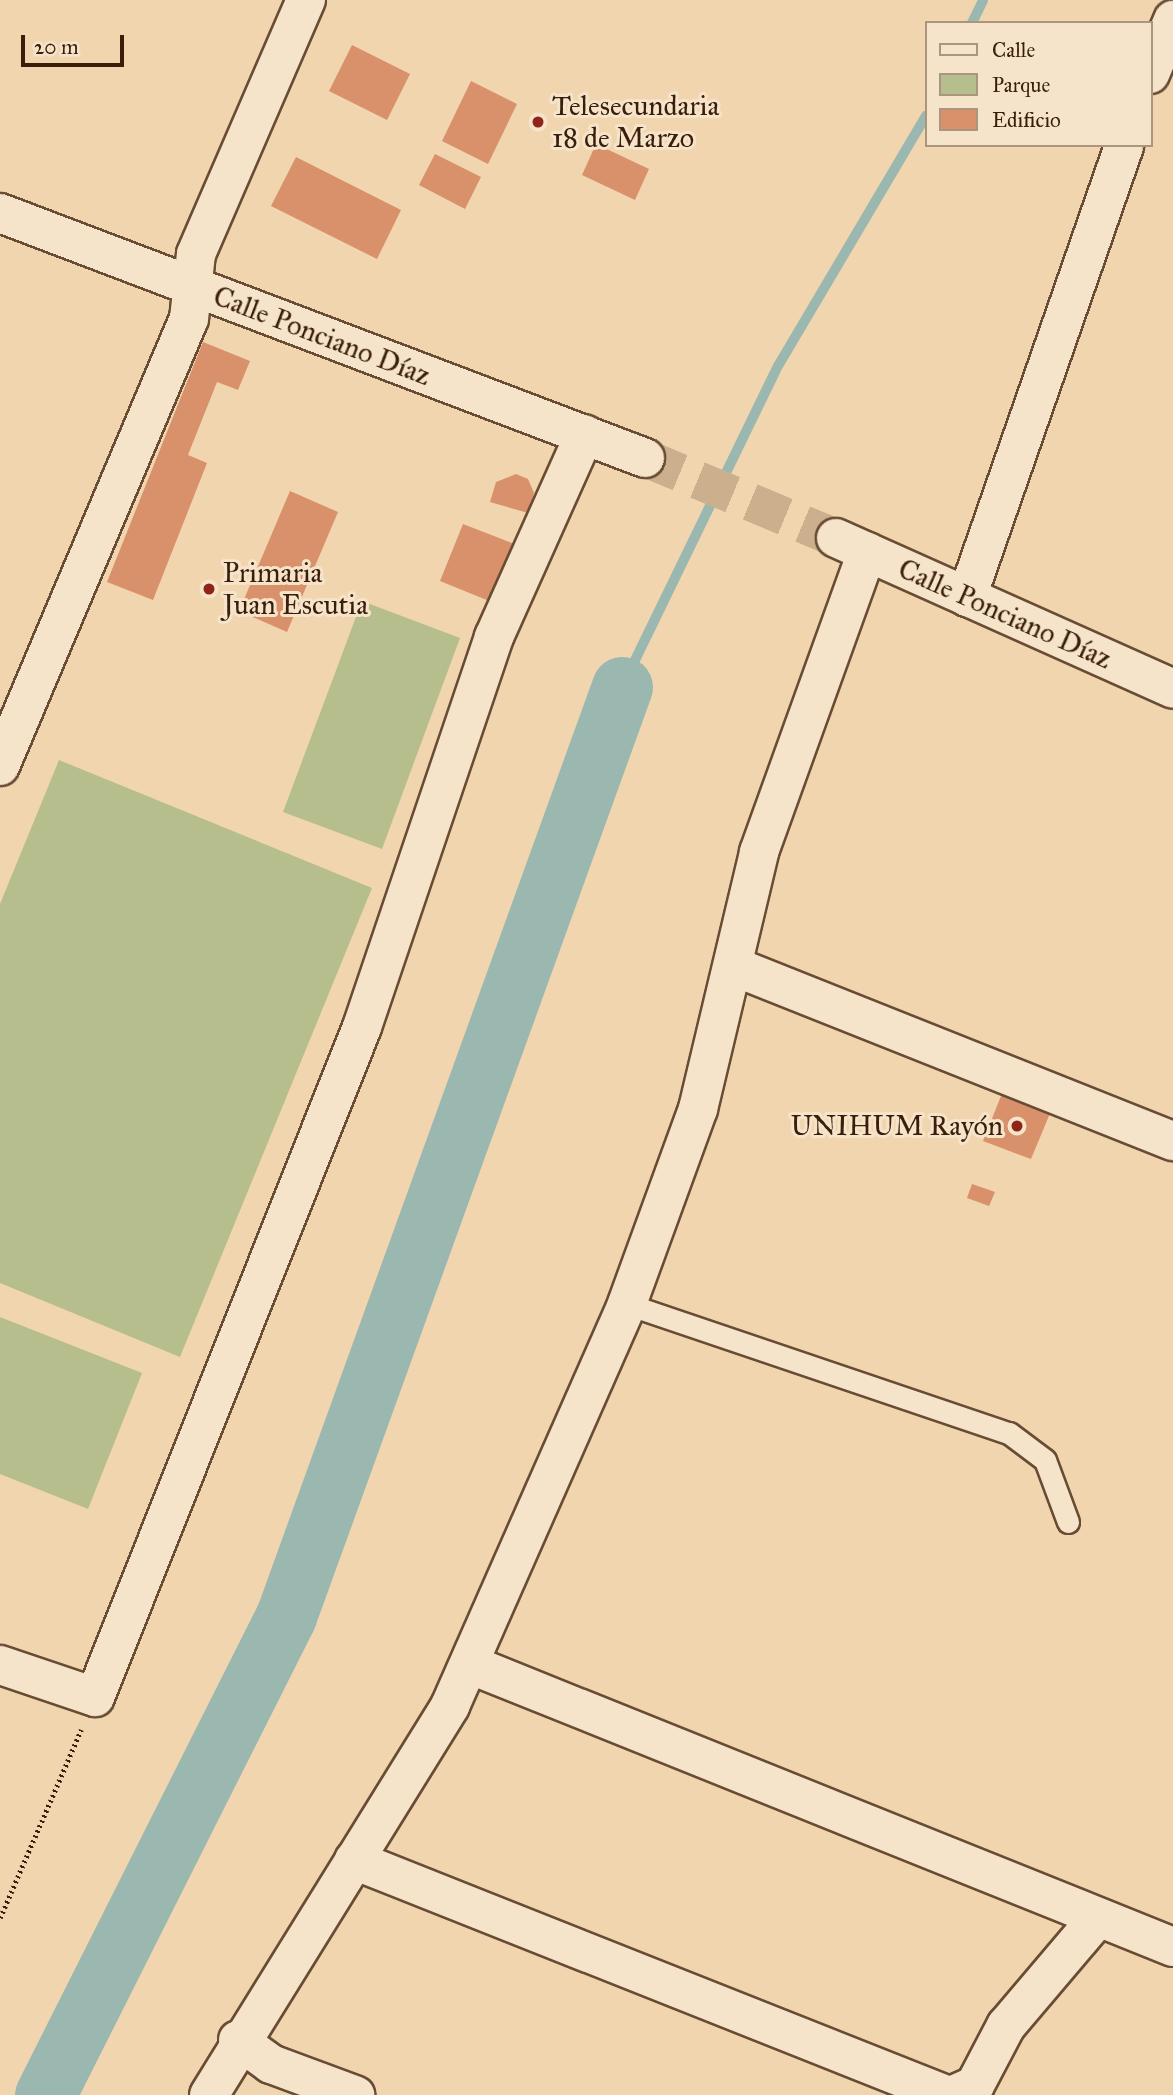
<!DOCTYPE html>
<html>
<head>
<meta charset="utf-8">
<style>
  body { margin:0 }
  #map { position:relative; width:1173px; height:2095px; overflow:hidden; background:#f1d5ae; font-family:"IM FELL Great Primer",serif }
  div>[style] { position:absolute }
  .green>* { inset:0; background:#b6be8e }
  .stream>* { height:10px; margin:-5px; padding:0 5px; transform-origin:5px; border-radius:5px; background:#9bb8b0 }
  .river>* { height:61px; margin:-30.5px; padding:0 30.5px; transform-origin:30.5px; border-radius:30.5px; background:#9bb8b0 }
  .building>* { inset:0; background:#d8916a }
  .street-tunnel>* { height:38px; margin-top:-19px; transform-origin:0; background:repeating-linear-gradient(90deg,#ccb08e 0 38px,transparent 0 57px) }
  .path>* { height:4.5px; margin-top:-2.25px; transform-origin:0; background:repeating-linear-gradient(90deg,#3a1e0c 0 2px,transparent 0 5.5px) }
  .roads { filter:drop-shadow(2px 0 #684c34) drop-shadow(-2px 0 #684c34) drop-shadow(0 2px #684c34) drop-shadow(0 -2px #684c34) }
  .lane>* { height:21px; margin:-10.5px; padding:0 10.5px; transform-origin:10.5px; border-radius:10.5px; background:#f6e4ca }
  .street>* { height:38px; margin:-19px; padding:0 19px; transform-origin:19px; border-radius:19px; background:#f6e4ca }
  .dots>* { width:19px; height:19px; translate:-50% -50%; box-sizing:border-box; border:4px solid #f6e4ca; border-radius:50% }
  span { translate:-50% -50%; white-space:nowrap; text-align:center; line-height:1.15; -webkit-text-stroke:6px #f6e4ca; paint-order:stroke }
  .poi-label { font-size:28px; color:#3a1e0c }
  .left { translate:0 -50%; text-align:left }
  .right { translate:-100% -50%; text-align:right }
  .street-label { font-size:28px; color:#3a1e0c }
  .legend { position:absolute; left:925px; top:21px; width:228px; height:126px; box-sizing:border-box; background:#f6e4ca; border:2px solid #ab957e; margin:0; padding:9px 12px; list-style:none; font-size:21px; color:#3a1e0c }
  .legend li { display:flex; align-items:center; gap:14px; height:35px }
  .legend b { width:35px; border:2px solid #ab957e }
  .scale { position:absolute; left:21px; top:35px; width:103px; height:32px; box-sizing:border-box; border:4px solid #3a1e0c; border-top:0; padding-left:9px; font-size:21px; line-height:24px; white-space:nowrap; color:#3a1e0c; -webkit-text-stroke:5px #f6e4ca; paint-order:stroke }
</style>
</head>
<body>
<div id="map">
  <div class="green">
    <div style="clip-path:polygon(362px 601px,460px 638px,382px 849px,283px 812px)"></div>
    <div style="clip-path:polygon(59px 760px,372px 888px,180px 1357px,0 1283px,0 904px)"></div>
    <div style="clip-path:polygon(0 1317px,142px 1373px,88px 1509px,0 1474px)"></div>
  </div>
  <div class="stream">
    <div style="left:972px;top:23px;width:25px;rotate:-64deg"></div>
    <div style="left:622px;top:687px;width:357px;rotate:-64.1deg"></div>
    <div style="left:778px;top:366px;width:291px;rotate:-59.4deg"></div>
  </div>
  <div class="river">
    <div style="left:45px;top:2095px;width:536px;rotate:-63.29deg"></div>
    <div style="left:286px;top:1616px;width:988px;rotate:-70.12deg"></div>
  </div>
  <div class="building">
    <div style="clip-path:polygon(352px 45px,410px 74px,387px 120px,329px 91px)"></div>
    <div style="clip-path:polygon(471px 81px,517px 104px,488px 164px,442px 141px)"></div>
    <div style="clip-path:polygon(596px 144px,649px 169px,635px 200px,582px 175px)"></div>
    <div style="clip-path:polygon(435px 154px,481px 177px,465px 209px,419px 185px)"></div>
    <div style="clip-path:polygon(296px 157px,401px 210px,377px 259px,271px 206px)"></div>
    <div style="clip-path:polygon(203px 342px,250px 361px,238px 390px,217px 382px,188px 455px,207px 463px,153px 600px,107px 582px)"></div>
    <div style="clip-path:polygon(516px 474px,528px 479px,534px 493px,528px 513px,490px 502px,496px 482px)"></div>
    <div style="clip-path:polygon(290px 491px,338px 512px,287px 632px,239px 611px)"></div>
    <div style="clip-path:polygon(463px 524px,517px 545px,494px 603px,440px 581px)"></div>
    <div style="clip-path:polygon(1003px 1091px,1051px 1111px,1031px 1159px,983px 1141px)"></div>
    <div style="clip-path:polygon(972px 1184px,995px 1192px,989px 1206px,967px 1198px)"></div>
  </div>
  <div class="street-tunnel">
    <div style="left:645px;top:458px;width:207px;rotate:22.7deg"></div>
  </div>
  <div class="path">
    <div style="left:0;top:1918px;width:205px;rotate:-66.7deg"></div>
  </div>
  <div class="roads">
    <div class="lane">
      <div style="left:627px;top:1304px;width:403px;rotate:18.7deg"></div>
      <div style="left:1009px;top:1433px;width:45px;rotate:36.9deg"></div>
      <div style="left:1045px;top:1460px;width:66px;rotate:69.6deg"></div>
    </div>
    <div class="street">
      <div style="left:1150px;top:74px;width:59px;rotate:-66.9deg"></div>
      <div style="left:0;top:213px;width:690px;rotate:20.8deg"></div>
      <div style="left:836px;top:538px;width:369px;rotate:24.1deg"></div>
      <div style="left:967px;top:597px;width:478px;rotate:-70.8deg"></div>
      <div style="left:0;top:766px;width:485px;rotate:-67.1deg"></div>
      <div style="left:189px;top:319px;width:65px;rotate:-83.9deg"></div>
      <div style="left:196px;top:254px;width:277px;rotate:-66.6deg"></div>
      <div style="left:733px;top:966px;width:474px;rotate:21.7deg"></div>
      <div style="left:469px;top:1664px;width:759px;rotate:21.9deg"></div>
      <div style="left:0;top:1665px;width:100px;rotate:18.6deg"></div>
      <div style="left:95px;top:1697px;width:721px;rotate:-68.27deg"></div>
      <div style="left:362px;top:1027px;width:412px;rotate:-71.3deg"></div>
      <div style="left:494px;top:637px;width:222px;rotate:-65.9deg"></div>
      <div style="left:354px;top:1860px;width:637px;rotate:21.65deg"></div>
      <div style="left:238px;top:2040px;width:41px;rotate:36deg"></div>
      <div style="left:271px;top:2064px;width:90px;rotate:20.3deg"></div>
      <div style="left:209px;top:2095px;width:458px;rotate:-58.2deg"></div>
      <div style="left:450px;top:1706px;width:439px;rotate:-66.2deg"></div>
      <div style="left:627px;top:1304px;width:208px;rotate:-70deg"></div>
      <div style="left:698px;top:1109px;width:264px;rotate:-76.6deg"></div>
      <div style="left:759px;top:852px;width:319px;rotate:-70.2deg"></div>
      <div style="left:953px;top:2095px;width:24px;rotate:-24deg"></div>
      <div style="left:975px;top:2085px;width:67px;rotate:-62.3deg"></div>
      <div style="left:1006px;top:2026px;width:138px;rotate:-49.7deg"></div>
    </div>
  </div>
  <div class="dots">
    <div style="left:538px;top:122px;background:#8f2418"></div>
    <div style="left:209px;top:589px;background:#8f2418"></div>
    <div style="left:1017px;top:1126px;background:#8f2418"></div>
  </div>
  <div class="poi-label">
    <span class="left" style="left:552px;top:122px">Telesecundaria<br>18 de Marzo</span>
    <span class="left" style="left:223px;top:589px">Primaria<br>Juan Escutia</span>
    <span class="right" style="left:1003px;top:1126px">UNIHUM Rayón</span>
  </div>
  <div class="street-label">
    <span style="left:322px;top:336px;rotate:21deg">Calle Ponciano Díaz</span>
    <span style="left:1005px;top:614px;rotate:24deg">Calle Ponciano Díaz</span>
  </div>
  <ul class="legend">
  <li><b style="height:9px;background:#f6e4ca"></b>Calle</li>
  <li><b style="height:19px;background:#b6be8e"></b>Parque</li>
  <li><b style="height:19px;background:#d8916a"></b>Edificio</li>
  </ul>
  <div class="scale">20 m</div>
</div>
</body>
</html>
